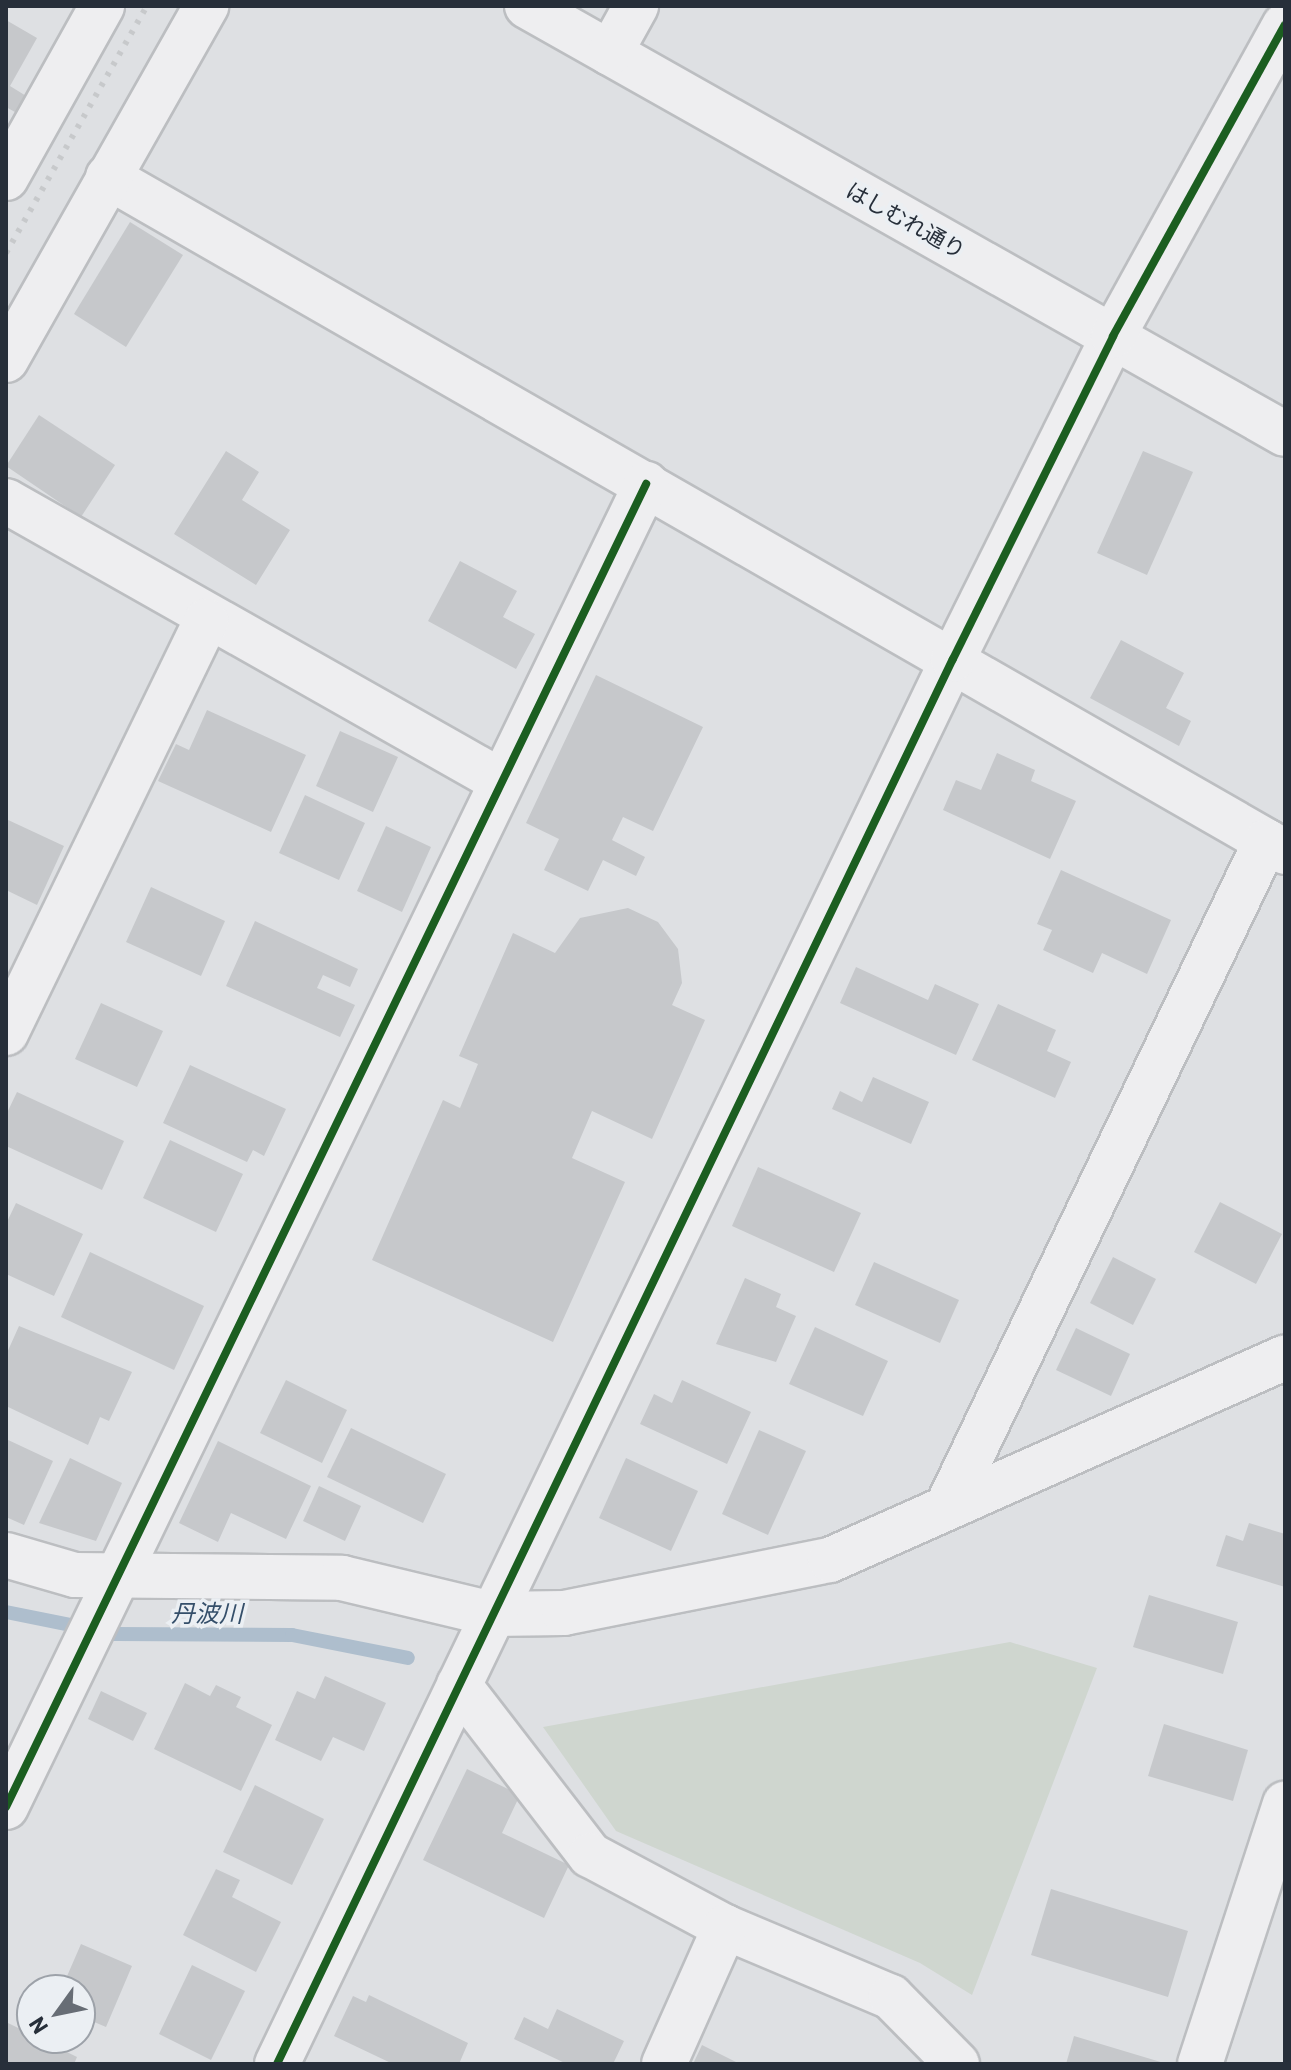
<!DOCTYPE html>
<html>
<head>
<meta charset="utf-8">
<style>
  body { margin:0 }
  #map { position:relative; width:1291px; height:2070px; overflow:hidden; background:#dee0e3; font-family:Barlow,"Noto Sans JP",sans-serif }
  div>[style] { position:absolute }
  .green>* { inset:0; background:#cfd6cf }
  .stream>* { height:14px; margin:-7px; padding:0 7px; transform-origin:7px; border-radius:7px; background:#aebecd }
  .building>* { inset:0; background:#c6c8cb }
  .roads { filter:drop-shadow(2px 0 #bcbec1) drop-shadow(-2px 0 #bcbec1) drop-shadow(0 2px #bcbec1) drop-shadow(0 -2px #bcbec1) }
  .minor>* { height:44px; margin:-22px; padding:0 22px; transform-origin:22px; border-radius:22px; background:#eeeef0 }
  .rail>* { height:6px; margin-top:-3px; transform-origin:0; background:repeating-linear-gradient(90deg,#c7c9cb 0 4px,transparent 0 12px) }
  .cycleway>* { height:8px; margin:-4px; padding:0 4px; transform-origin:4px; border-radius:4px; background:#1b5e20 }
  span { translate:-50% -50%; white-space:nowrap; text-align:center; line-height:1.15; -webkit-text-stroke:7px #ebeff3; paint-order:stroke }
  .street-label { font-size:22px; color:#272f3a }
  .water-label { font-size:24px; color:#354f6a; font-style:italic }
  .frame { position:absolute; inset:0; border:8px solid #272f3a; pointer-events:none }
  .north { position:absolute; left:16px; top:1974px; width:80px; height:80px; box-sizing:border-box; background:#ebeff3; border:2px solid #9da2a9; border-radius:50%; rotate:237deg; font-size:22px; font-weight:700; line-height:32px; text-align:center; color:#272f3a }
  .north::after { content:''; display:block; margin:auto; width:28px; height:36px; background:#676d75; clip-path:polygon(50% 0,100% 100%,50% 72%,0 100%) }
</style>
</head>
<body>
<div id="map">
  <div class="green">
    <div style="clip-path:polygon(1010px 1642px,1097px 1668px,972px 1995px,920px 1963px,616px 1831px,543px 1727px)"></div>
  </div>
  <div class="stream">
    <div style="left:6px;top:1612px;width:111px;rotate:11.4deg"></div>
    <div style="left:115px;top:1634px;width:177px;rotate:0.3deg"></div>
    <div style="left:292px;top:1635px;width:118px;rotate:11.2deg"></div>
  </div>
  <div class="building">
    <div style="clip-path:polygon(6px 20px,37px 38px,10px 86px,31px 99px,22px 116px,6px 107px)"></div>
    <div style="clip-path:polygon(130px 222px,183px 255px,126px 347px,74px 314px)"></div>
    <div style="clip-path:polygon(39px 415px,115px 465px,81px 517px,6px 466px)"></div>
    <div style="clip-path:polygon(226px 451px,259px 472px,242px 500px,290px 530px,256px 585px,174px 534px)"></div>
    <div style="clip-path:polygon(1143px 451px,1193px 472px,1147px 575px,1097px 553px)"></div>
    <div style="clip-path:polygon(460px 561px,517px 591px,503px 617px,535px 634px,516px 669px,428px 621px)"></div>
    <div style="clip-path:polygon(1121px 640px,1184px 673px,1166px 708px,1191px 721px,1179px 746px,1090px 698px)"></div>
    <div style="clip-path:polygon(596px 675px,703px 727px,653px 831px,623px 817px,612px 840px,645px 857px,636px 876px,603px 860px,588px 891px,544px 870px,559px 839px,526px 823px)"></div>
    <div style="clip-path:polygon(207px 710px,306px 755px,271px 832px,158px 781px,176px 744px,189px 750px)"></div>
    <div style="clip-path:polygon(340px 731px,398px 757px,373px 812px,316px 786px)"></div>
    <div style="clip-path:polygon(997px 753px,1035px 770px,1031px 781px,1076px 801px,1050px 859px,943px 810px,956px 780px,981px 790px)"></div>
    <div style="clip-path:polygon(305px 795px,365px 823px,339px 880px,279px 853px)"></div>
    <div style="clip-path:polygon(6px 819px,64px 846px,37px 905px,6px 890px)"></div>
    <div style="clip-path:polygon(386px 826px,431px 847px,402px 912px,357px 891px)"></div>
    <div style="clip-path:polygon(1061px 870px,1171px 920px,1147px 974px,1102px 953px,1093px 973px,1043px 950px,1052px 930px,1037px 924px)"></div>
    <div style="clip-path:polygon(151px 887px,225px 921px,201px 976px,126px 942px)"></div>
    <div style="clip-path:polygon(628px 908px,658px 922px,678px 949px,682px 983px,672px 1005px,705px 1020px,652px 1139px,592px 1111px,572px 1158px,625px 1182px,553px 1342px,372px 1260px,443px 1100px,460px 1108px,478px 1064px,459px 1056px,513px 933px,555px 953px,580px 918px)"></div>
    <div style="clip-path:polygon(255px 921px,358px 969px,350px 987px,323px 975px,317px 988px,355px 1005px,340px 1037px,226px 986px)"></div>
    <div style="clip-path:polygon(856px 967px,928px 1000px,935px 984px,979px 1004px,956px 1055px,840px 1003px)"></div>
    <div style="clip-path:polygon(101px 1003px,163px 1031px,137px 1087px,75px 1059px)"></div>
    <div style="clip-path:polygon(998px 1004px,1056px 1030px,1047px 1051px,1071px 1062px,1055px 1098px,972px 1060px)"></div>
    <div style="clip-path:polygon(190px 1065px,286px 1109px,264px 1156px,253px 1150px,247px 1162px,163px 1123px)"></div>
    <div style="clip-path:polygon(873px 1077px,929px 1102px,911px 1144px,832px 1109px,840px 1091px,862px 1102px)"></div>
    <div style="clip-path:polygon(17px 1092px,124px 1141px,102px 1190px,6px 1146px,6px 1115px)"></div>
    <div style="clip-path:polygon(170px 1140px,243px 1174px,216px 1232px,143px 1198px)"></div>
    <div style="clip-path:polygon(758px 1167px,861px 1213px,834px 1272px,732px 1226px)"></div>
    <div style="clip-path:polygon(1220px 1202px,1282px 1234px,1256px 1284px,1194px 1252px)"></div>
    <div style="clip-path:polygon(16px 1203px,83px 1234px,54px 1296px,6px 1274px,6px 1224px)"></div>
    <div style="clip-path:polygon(90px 1252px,204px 1306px,174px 1370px,61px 1317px)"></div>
    <div style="clip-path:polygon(1113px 1257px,1156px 1279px,1133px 1325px,1090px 1303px)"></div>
    <div style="clip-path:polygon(874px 1262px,959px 1300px,940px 1343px,855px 1305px)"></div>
    <div style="clip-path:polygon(745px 1278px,781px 1294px,776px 1307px,796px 1316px,776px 1362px,716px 1344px)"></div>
    <div style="clip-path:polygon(19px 1326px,132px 1372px,109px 1421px,100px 1417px,88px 1445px,6px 1406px,6px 1355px)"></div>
    <div style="clip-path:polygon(815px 1327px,888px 1361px,863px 1416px,789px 1384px)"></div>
    <div style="clip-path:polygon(1076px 1328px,1130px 1354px,1111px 1396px,1056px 1370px)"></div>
    <div style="clip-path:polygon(286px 1380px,347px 1410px,322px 1463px,260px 1433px)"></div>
    <div style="clip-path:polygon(682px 1380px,751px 1412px,727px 1464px,640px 1424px,654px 1394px,672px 1403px)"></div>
    <div style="clip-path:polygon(351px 1428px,446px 1474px,423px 1523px,327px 1477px)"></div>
    <div style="clip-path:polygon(759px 1430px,806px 1451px,768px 1535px,722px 1514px)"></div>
    <div style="clip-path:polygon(6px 1439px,53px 1461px,24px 1525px,6px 1517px)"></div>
    <div style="clip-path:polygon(218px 1441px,311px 1486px,286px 1539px,231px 1513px,218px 1542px,179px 1523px)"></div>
    <div style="clip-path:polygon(70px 1458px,122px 1483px,96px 1541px,39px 1523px)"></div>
    <div style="clip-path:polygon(626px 1458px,698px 1491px,671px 1551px,599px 1518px)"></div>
    <div style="clip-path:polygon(319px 1486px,361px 1506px,345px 1541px,303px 1521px)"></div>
    <div style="clip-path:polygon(1249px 1523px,1285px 1534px,1285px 1587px,1216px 1566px,1226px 1535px,1243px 1541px)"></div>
    <div style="clip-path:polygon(1149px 1595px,1238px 1622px,1223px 1674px,1133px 1647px)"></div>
    <div style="clip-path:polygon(325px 1676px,386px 1703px,364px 1751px,333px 1737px,321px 1761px,275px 1740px,297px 1691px,315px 1699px)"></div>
    <div style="clip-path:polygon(185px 1683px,210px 1696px,216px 1685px,241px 1697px,236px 1707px,272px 1725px,241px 1791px,154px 1749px)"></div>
    <div style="clip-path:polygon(101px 1691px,147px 1713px,133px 1741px,88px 1719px)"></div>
    <div style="clip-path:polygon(1164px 1724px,1248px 1750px,1233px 1801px,1148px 1776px)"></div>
    <div style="clip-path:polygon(467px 1769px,520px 1795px,502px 1833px,569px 1865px,544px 1918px,423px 1860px)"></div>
    <div style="clip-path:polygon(255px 1785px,324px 1819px,292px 1885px,223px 1852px)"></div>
    <div style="clip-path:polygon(216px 1869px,240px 1880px,232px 1897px,281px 1922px,256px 1972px,183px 1935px)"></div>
    <div style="clip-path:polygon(1051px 1889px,1188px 1931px,1168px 1997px,1031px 1955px)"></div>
    <div style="clip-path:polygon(81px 1944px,132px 1966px,106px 2027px,80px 2016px,80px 1990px,61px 1990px)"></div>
    <div style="clip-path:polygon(192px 1965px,245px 1991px,211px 2060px,159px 2034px)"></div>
    <div style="clip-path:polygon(369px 1995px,468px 2043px,459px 2064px,393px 2064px,334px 2036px,353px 1996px,366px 2002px)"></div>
    <div style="clip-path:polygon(557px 2009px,624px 2041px,613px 2064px,567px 2064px,514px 2039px,524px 2017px,548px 2029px)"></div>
    <div style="clip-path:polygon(6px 2022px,77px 2057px,74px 2064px,6px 2064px)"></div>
    <div style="clip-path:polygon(1074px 2036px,1164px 2063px,1164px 2064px,1066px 2064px)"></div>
    <div style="clip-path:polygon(702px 2045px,740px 2064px,693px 2064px)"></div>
  </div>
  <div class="roads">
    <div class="minor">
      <div style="left:527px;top:6px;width:870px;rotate:29.45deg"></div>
      <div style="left:610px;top:53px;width:54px;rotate:-61deg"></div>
      <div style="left:108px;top:177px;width:1357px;rotate:29.83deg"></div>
      <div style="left:6px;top:178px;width:197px;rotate:-60.8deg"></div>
      <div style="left:6px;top:360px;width:407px;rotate:-60.5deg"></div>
      <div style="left:6px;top:501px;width:566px;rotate:29.51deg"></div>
      <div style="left:6px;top:1033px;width:458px;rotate:-64.1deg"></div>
      <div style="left:948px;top:1505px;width:736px;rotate:-64.41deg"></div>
      <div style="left:6px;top:1555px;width:72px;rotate:16.2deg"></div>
      <div style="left:75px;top:1575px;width:267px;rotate:0.6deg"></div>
      <div style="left:342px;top:1578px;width:154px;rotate:13.5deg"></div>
      <div style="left:492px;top:1614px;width:72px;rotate:-0.8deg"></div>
      <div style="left:564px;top:1613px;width:271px;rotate:-11.3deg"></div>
      <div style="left:830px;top:1560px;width:498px;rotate:-24deg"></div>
      <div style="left:459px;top:1685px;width:215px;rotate:52.4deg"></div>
      <div style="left:590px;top:1855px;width:153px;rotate:28.1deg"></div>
      <div style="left:725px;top:1927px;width:180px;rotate:22.9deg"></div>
      <div style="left:891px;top:1997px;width:94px;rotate:45.4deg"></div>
      <div style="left:6px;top:1807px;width:1470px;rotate:-64.18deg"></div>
      <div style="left:277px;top:2064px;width:1559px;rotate:-64.31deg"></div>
      <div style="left:953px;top:659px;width:360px;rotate:-63.6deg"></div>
      <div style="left:1113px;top:336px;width:355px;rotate:-61.1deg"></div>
      <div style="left:664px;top:2064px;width:150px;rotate:-66deg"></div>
      <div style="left:1200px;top:2064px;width:274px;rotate:-71.9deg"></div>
    </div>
  </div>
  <div class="rail">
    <div style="left:6px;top:253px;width:284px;rotate:-60.3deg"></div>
  </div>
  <div class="cycleway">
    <div style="left:6px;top:1807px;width:1470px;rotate:-64.18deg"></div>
    <div style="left:277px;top:2064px;width:1559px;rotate:-64.31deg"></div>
    <div style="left:953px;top:659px;width:360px;rotate:-63.6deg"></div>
    <div style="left:1113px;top:336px;width:355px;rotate:-61.1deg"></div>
  </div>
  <div class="street-label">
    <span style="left:906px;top:220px;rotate:29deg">はしむれ通り</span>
  </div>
  <div class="water-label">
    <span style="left:207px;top:1613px">丹波川</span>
  </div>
  <div class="frame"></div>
  <div class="north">N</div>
</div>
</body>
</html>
